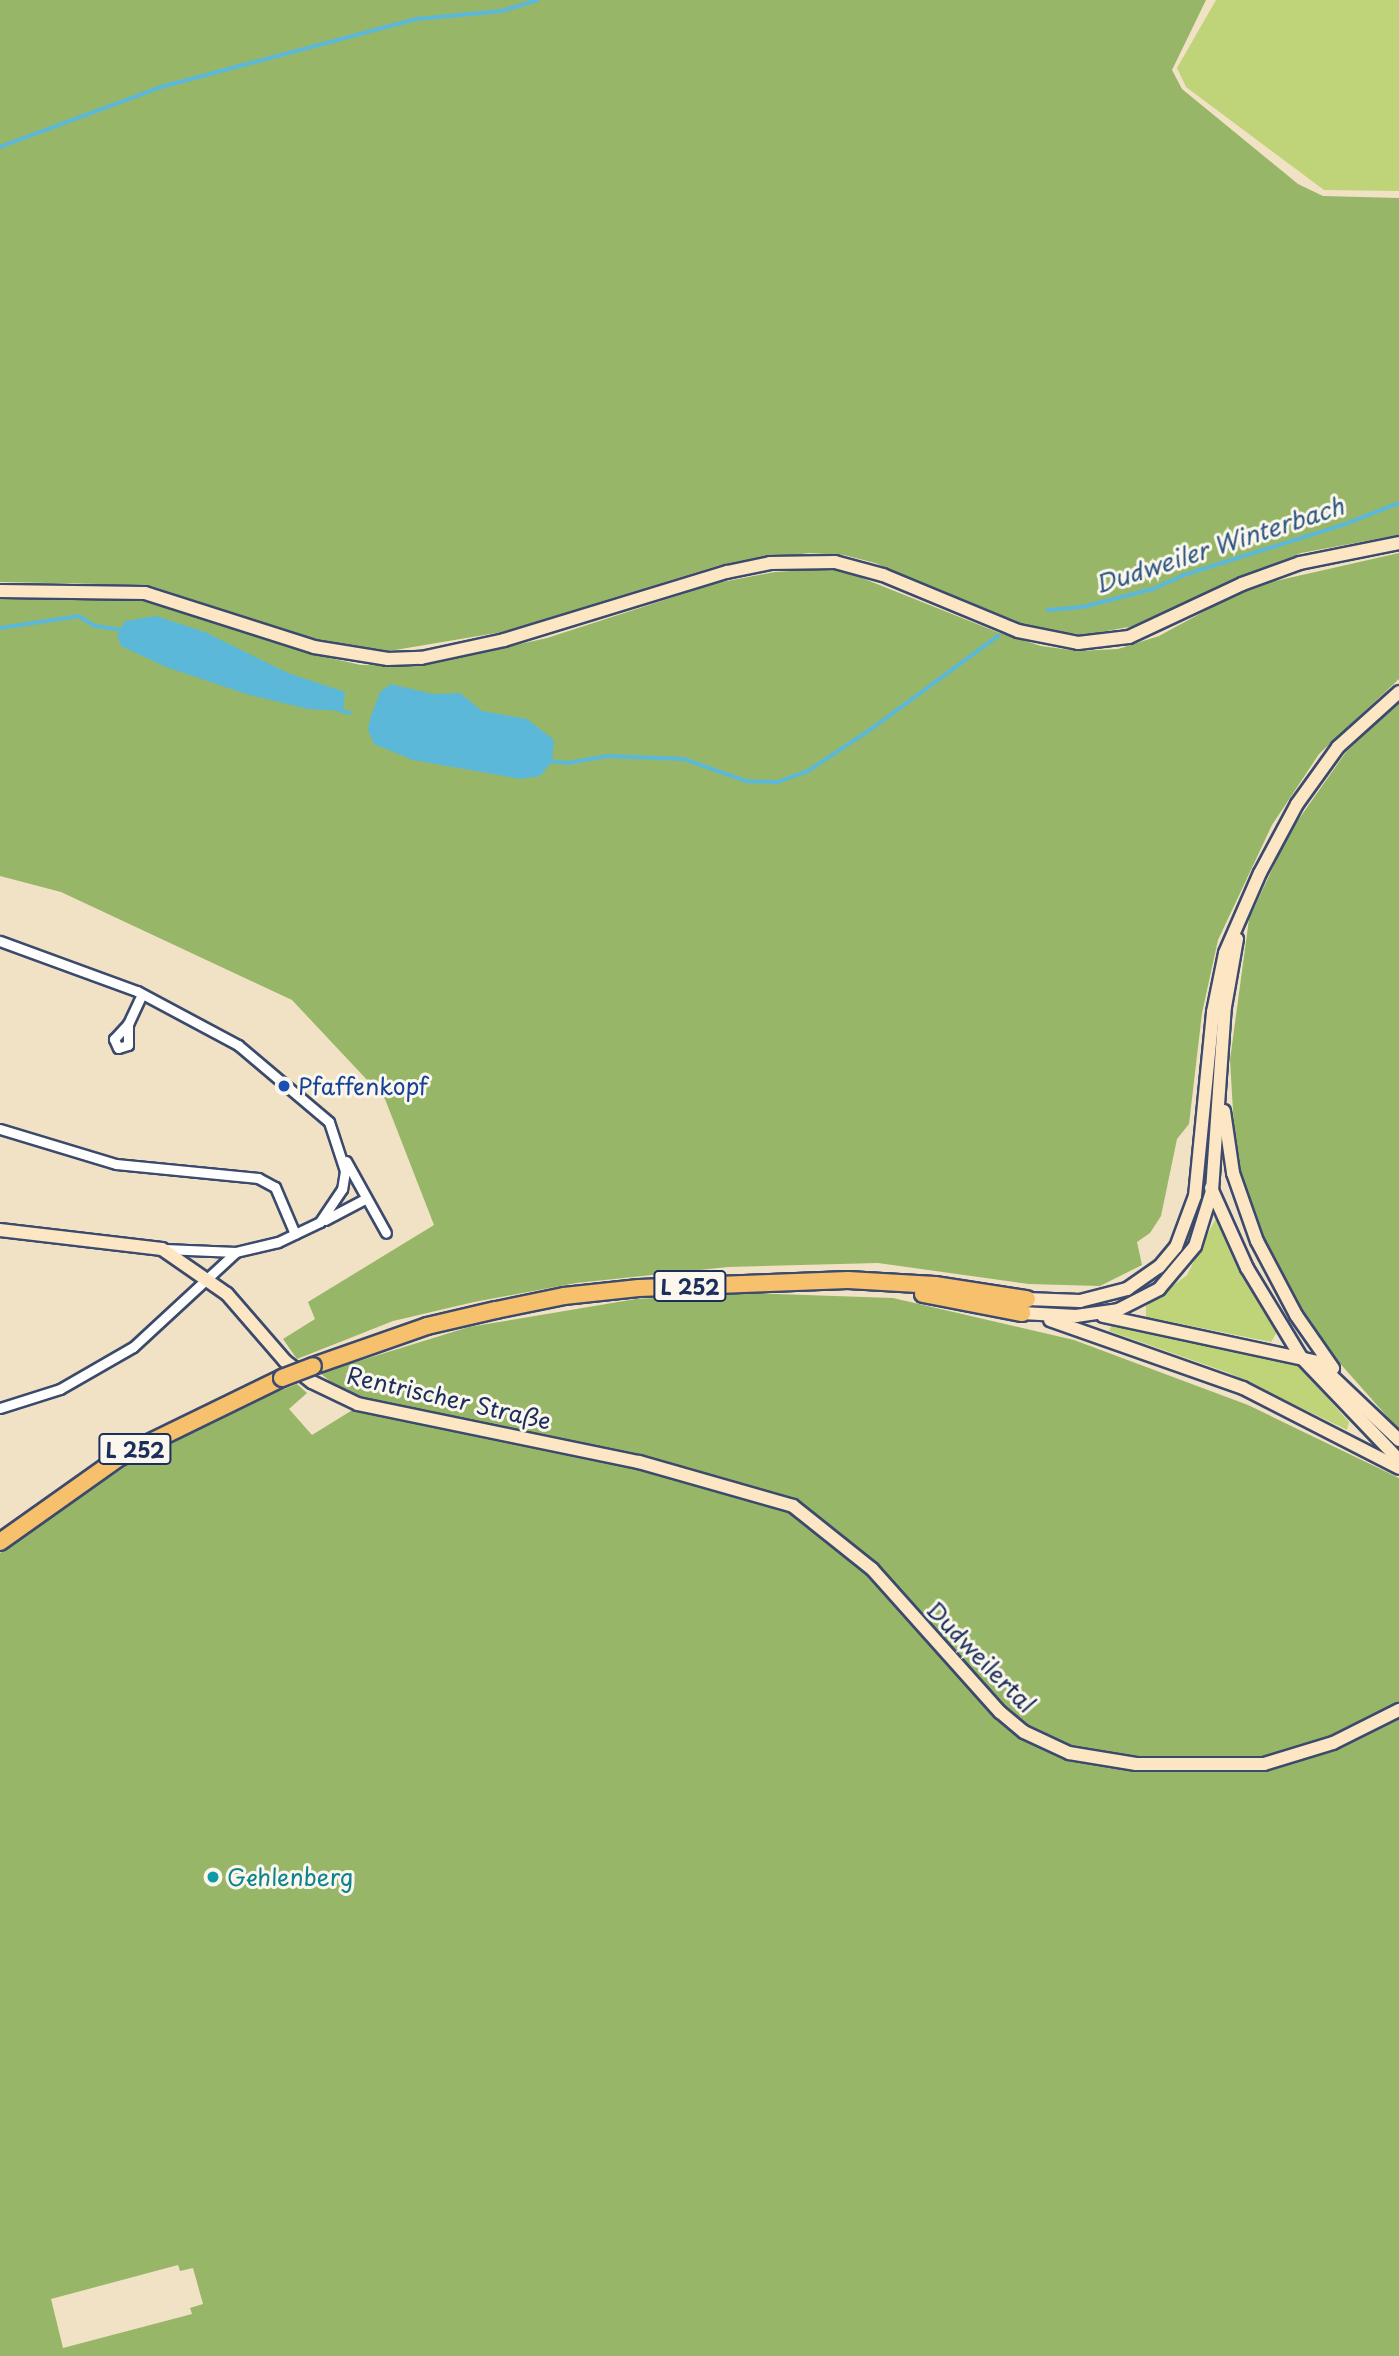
<!DOCTYPE html>
<html>
<head>
<meta charset="utf-8">
<style>
  body { margin:0 }
  #map { position:relative; width:1399px; height:2356px; overflow:hidden; background:#f1e2c5; font-family:"Playpen Sans",sans-serif }
  div>[style] { position:absolute }
  .green>* { inset:0; background:#bfd478 }
  .forest>* { inset:0; background:#97b668 }
  .water>* { inset:0; background:#5bb8d9 }
  .stream>* { height:3.5px; margin:-1.75px; padding:0 1.75px; transform-origin:1.75px; border-radius:1.75px; background:#5bb8d9 }
  .roads { filter:drop-shadow(2px 0 #3b4a6d) drop-shadow(-2px 0 #3b4a6d) drop-shadow(0 2px #3b4a6d) drop-shadow(0 -2px #3b4a6d) }
  .street>* { height:9px; margin:-4.5px; padding:0 4.5px; transform-origin:4.5px; border-radius:4.5px; background:#fff }
  .secondary>* { height:12px; margin:-6px; padding:0 6px; transform-origin:6px; border-radius:6px; background:#fce6c4 }
  .highway>* { height:16px; margin:-8px; padding:0 8px; transform-origin:8px; border-radius:8px; background:#f7c06c }
  .bridges { filter:drop-shadow(2px 0 #3b4a6d) drop-shadow(-2px 0 #3b4a6d) drop-shadow(0 2px #3b4a6d) drop-shadow(0 -2px #3b4a6d) }
  .highway-bridge>* { height:16px; margin:-8px; padding:0 8px; transform-origin:8px; border-radius:8px; background:#f7c06c }
  .dots>* { width:19px; height:19px; translate:-50% -50%; box-sizing:border-box; border:4px solid #fbf7ec; border-radius:50% }
  span { translate:-50% -50%; white-space:nowrap; text-align:center; line-height:1.15; -webkit-text-stroke:6px #fbf7ec; paint-order:stroke }
  .shield-label span { padding:2px 5px; background:#fbf7ec; border:2px solid; border-radius:5px; -webkit-text-stroke-width:0 }
  .shield-label { font-size:21px; color:#1b2f5e; font-weight:700 }
  .transit-label { font-size:23px; color:#164399 }
  .left { translate:0 -50%; text-align:left }
  .street-label { font-size:23px; color:#1b2f5e }
  .culture-label { font-size:23px; color:#0d838f }
  .water-label { font-size:24px; color:#2e5883; font-style:italic }
</style>
</head>
<body>
<div id="map">
  <div class="green">
    <div style="clip-path:polygon(1216px 0,1399px 0,1399px 191px,1324px 190px,1186px 87px,1177px 68px)"></div>
    <div style="clip-path:polygon(1218px 1214px,1277px 1332px,1271px 1342px,1146px 1317px,1146px 1306px,1187px 1275px)"></div>
    <div style="clip-path:polygon(1112px 1324px,1298px 1365px,1349px 1422px,1347px 1430px,1229px 1373px,1109px 1331px)"></div>
  </div>
  <div class="forest">
    <div style="clip-path:polygon(0 0,1206px 0,1172px 70px,1182px 89px,1298px 184px,1323px 196px,1399px 198px,1399px 535px,1301px 553px,1134px 626px,1085px 635px,1033px 628px,875px 563px,844px 555px,809px 553px,720px 565px,502px 632px,389px 651px,316px 640px,148px 585px,0 582px)"></div>
    <div style="clip-path:polygon(1399px 553px,1399px 679px,1319px 754px,1272px 825px,1218px 940px,1202px 1013px,1189px 1124px,1177px 1139px,1161px 1216px,1150px 1233px,1137px 1242px,1142px 1265px,1100px 1286px,1029px 1284px,878px 1263px,728px 1267px,576px 1283px,474px 1302px,393px 1321px,297px 1359px,283px 1339px,315px 1319px,308px 1302px,434px 1225px,385px 1099px,292px 1000px,61px 892px,0 876px,0 599px,145px 600px,312px 654px,361px 665px,421px 666px,547px 638px,717px 583px,775px 572px,837px 568px,997px 632px,1041px 646px,1078px 651px,1118px 649px,1159px 636px,1249px 587px)"></div>
    <div style="clip-path:polygon(1399px 702px,1399px 1430px,1314px 1334px,1266px 1249px,1236px 1161px,1230px 1060px,1249px 919px,1289px 833px,1346px 752px)"></div>
    <div style="clip-path:polygon(evenodd,746px 1293px,893px 1298px,1074px 1340px,1248px 1405px,1399px 1478px,1399px 2356px,0 2356px,0 1553px,145px 1453px,220px 1415px,297px 1384px,307px 1393px,289px 1409px,312px 1435px,367px 1401px,341px 1390px,320px 1373px,469px 1327px,636px 1299px,746px 1293px,178px 2265px,180px 2271px,193px 2268px,203px 2304px,190px 2308px,192px 2314px,63px 2348px,51px 2299px,178px 2265px)"></div>
  </div>
  <div class="water">
    <div style="clip-path:polygon(156px 616px,205px 632px,288px 673px,345px 692px,343px 711px,308px 709px,246px 694px,166px 667px,121px 646px,117px 636px,125px 621px)"></div>
    <div style="clip-path:polygon(391px 684px,433px 694px,460px 693px,482px 711px,527px 719px,554px 740px,552px 762px,540px 776px,521px 779px,413px 760px,374px 744px,368px 730px,370px 719px,380px 692px)"></div>
  </div>
  <div class="stream">
    <div style="left:0;top:147px;width:172px;rotate:-20.4deg"></div>
    <div style="left:161px;top:87px;width:265px;rotate:-14.9deg"></div>
    <div style="left:417px;top:19px;width:85px;rotate:-5.4deg"></div>
    <div style="left:502px;top:11px;width:37px;rotate:-17deg"></div>
    <div style="left:1048px;top:610px;width:34px;rotate:-5deg"></div>
    <div style="left:1082px;top:607px;width:73px;rotate:-14.2deg"></div>
    <div style="left:1153px;top:589px;width:34px;rotate:-24deg"></div>
    <div style="left:1184px;top:575px;width:167px;rotate:-17.5deg"></div>
    <div style="left:1343px;top:525px;width:60px;rotate:-21.4deg"></div>
    <div style="left:0;top:628px;width:80px;rotate:-8.6deg"></div>
    <div style="left:79px;top:616px;width:19px;rotate:32deg"></div>
    <div style="left:95px;top:626px;width:27px;rotate:8deg"></div>
    <div style="left:339px;top:710px;width:11px;rotate:15deg"></div>
    <div style="left:550px;top:761px;width:18px;rotate:6deg"></div>
    <div style="left:568px;top:763px;width:40px;rotate:-10deg"></div>
    <div style="left:607px;top:756px;width:77px;rotate:2.2deg"></div>
    <div style="left:684px;top:759px;width:66px;rotate:19.5deg"></div>
    <div style="left:746px;top:781px;width:32px;rotate:2deg"></div>
    <div style="left:778px;top:782px;width:32px;rotate:-20deg"></div>
    <div style="left:808px;top:771px;width:74px;rotate:-33.5deg"></div>
    <div style="left:870px;top:730px;width:159px;rotate:-36.3deg"></div>
  </div>
  <div class="roads">
    <div class="street">
      <div style="left:0;top:941px;width:146px;rotate:20.1deg"></div>
      <div style="left:137px;top:991px;width:115px;rotate:28.1deg"></div>
      <div style="left:238px;top:1045px;width:119px;rotate:40.2deg"></div>
      <div style="left:329px;top:1122px;width:52px;rotate:71.9deg"></div>
      <div style="left:345px;top:1171px;width:18px;rotate:99deg"></div>
      <div style="left:342px;top:1189px;width:40px;rotate:124deg"></div>
      <div style="left:320px;top:1222px;width:47px;rotate:154.5deg"></div>
      <div style="left:278px;top:1242px;width:43px;rotate:166.6deg"></div>
      <div style="left:236px;top:1252px;width:140px;rotate:137.3deg"></div>
      <div style="left:133px;top:1347px;width:84px;rotate:150.1deg"></div>
      <div style="left:60px;top:1389px;width:63px;rotate:162.4deg"></div>
      <div style="left:128px;top:1024px;width:21px;rotate:90deg"></div>
      <div style="left:128px;top:1045px;width:10px;rotate:163deg"></div>
      <div style="left:118px;top:1048px;width:10px;rotate:-114deg"></div>
      <div style="left:114px;top:1039px;width:21px;rotate:-47deg"></div>
      <div style="left:128px;top:1024px;width:33px;rotate:-65deg"></div>
      <div style="left:0;top:1129px;width:121px;rotate:16.8deg"></div>
      <div style="left:116px;top:1164px;width:143px;rotate:5.6deg"></div>
      <div style="left:258px;top:1178px;width:19px;rotate:28deg"></div>
      <div style="left:275px;top:1187px;width:51px;rotate:66.9deg"></div>
      <div style="left:346px;top:1161px;width:82px;rotate:60.9deg"></div>
      <div style="left:325px;top:1220px;width:45px;rotate:-27.7deg"></div>
      <div style="left:164px;top:1249px;width:72px;rotate:2.4deg"></div>
    </div>
    <div class="secondary">
      <div style="left:0;top:591px;width:145px;rotate:0.8deg"></div>
      <div style="left:145px;top:593px;width:177px;rotate:17.7deg"></div>
      <div style="left:314px;top:647px;width:75px;rotate:9.2deg"></div>
      <div style="left:388px;top:659px;width:33px;rotate:-2deg"></div>
      <div style="left:421px;top:658px;width:85px;rotate:-12.2deg"></div>
      <div style="left:504px;top:640px;width:233px;rotate:-17deg"></div>
      <div style="left:727px;top:572px;width:44px;rotate:-11.8deg"></div>
      <div style="left:770px;top:563px;width:65px;rotate:-0.9deg"></div>
      <div style="left:835px;top:562px;width:50px;rotate:15.2deg"></div>
      <div style="left:883px;top:575px;width:146px;rotate:22.5deg"></div>
      <div style="left:1018px;top:631px;width:61px;rotate:11.3deg"></div>
      <div style="left:1078px;top:643px;width:51px;rotate:-6.7deg"></div>
      <div style="left:1129px;top:637px;width:125px;rotate:-25.1deg"></div>
      <div style="left:1242px;top:584px;width:62px;rotate:-19.9deg"></div>
      <div style="left:1300px;top:563px;width:101px;rotate:-11.4deg"></div>
      <div style="left:1224px;top:1111px;width:63px;rotate:81.7deg"></div>
      <div style="left:1233px;top:1173px;width:72px;rotate:70.6deg"></div>
      <div style="left:1257px;top:1241px;width:84px;rotate:62.2deg"></div>
      <div style="left:1296px;top:1315px;width:65px;rotate:55.1deg"></div>
      <div style="left:1211px;top:1188px;width:88px;rotate:65.8deg"></div>
      <div style="left:1247px;top:1268px;width:104px;rotate:58.8deg"></div>
      <div style="left:1301px;top:1357px;width:142px;rotate:46.4deg"></div>
      <div style="left:0;top:1230px;width:163px;rotate:6.7deg"></div>
      <div style="left:162px;top:1249px;width:79px;rotate:34.7deg"></div>
      <div style="left:227px;top:1294px;width:89px;rotate:49.1deg"></div>
      <div style="left:285px;top:1361px;width:34px;rotate:38deg"></div>
      <div style="left:312px;top:1382px;width:51px;rotate:25.6deg"></div>
      <div style="left:358px;top:1404px;width:287px;rotate:11.7deg"></div>
      <div style="left:639px;top:1462px;width:160px;rotate:15.9deg"></div>
      <div style="left:793px;top:1506px;width:101px;rotate:38.6deg"></div>
      <div style="left:872px;top:1569px;width:192px;rotate:48.2deg"></div>
      <div style="left:1000px;top:1712px;width:31px;rotate:40deg"></div>
      <div style="left:1024px;top:1732px;width:50px;rotate:25deg"></div>
      <div style="left:1069px;top:1753px;width:68px;rotate:9.3deg"></div>
      <div style="left:1136px;top:1764px;width:128px"></div>
      <div style="left:1264px;top:1764px;width:72px;rotate:-16.9deg"></div>
      <div style="left:1333px;top:1743px;width:74px;rotate:-26.6deg"></div>
      <div style="left:1027px;top:1299px;width:53px;rotate:2.2deg"></div>
      <div style="left:1080px;top:1301px;width:49px;rotate:-14.3deg"></div>
      <div style="left:1127px;top:1289px;width:39px;rotate:-35deg"></div>
      <div style="left:1159px;top:1267px;width:26px;rotate:-50deg"></div>
      <div style="left:1176px;top:1247px;width:54px;rotate:-69.6deg"></div>
      <div style="left:1195px;top:1196px;width:185px;rotate:-84.4deg"></div>
      <div style="left:1213px;top:1012px;width:60px;rotate:-78.5deg"></div>
      <div style="left:1225px;top:953px;width:87px;rotate:-66.4deg"></div>
      <div style="left:1260px;top:873px;width:78px;rotate:-61.8deg"></div>
      <div style="left:1297px;top:804px;width:70px;rotate:-54.3deg"></div>
      <div style="left:1338px;top:747px;width:82px;rotate:-42deg"></div>
      <div style="left:1022px;top:1313px;width:54px;rotate:3.2deg"></div>
      <div style="left:1076px;top:1316px;width:42px;rotate:-8.1deg"></div>
      <div style="left:1118px;top:1310px;width:46px;rotate:-27.1deg"></div>
      <div style="left:1159px;top:1289px;width:56px;rotate:-50.1deg"></div>
      <div style="left:1195px;top:1246px;width:58px;rotate:-72.8deg"></div>
      <div style="left:1212px;top:1191px;width:184px;rotate:-86deg"></div>
      <div style="left:1225px;top:1007px;width:69px;rotate:-80deg"></div>
      <div style="left:1103px;top:1316px;width:219px;rotate:12.1deg"></div>
      <div style="left:1317px;top:1362px;width:113px;rotate:43.6deg"></div>
      <div style="left:1050px;top:1320px;width:205px;rotate:19.4deg"></div>
      <div style="left:1243px;top:1388px;width:175px;rotate:27.1deg"></div>
    </div>
    <div class="highway">
      <div style="left:923px;top:1294px;width:101px;rotate:10.9deg"></div>
      <div style="left:313px;top:1366px;width:121px;rotate:-19.3deg"></div>
      <div style="left:427px;top:1326px;width:71px;rotate:-13.1deg"></div>
      <div style="left:496px;top:1310px;width:69px;rotate:-11.6deg"></div>
      <div style="left:564px;top:1296px;width:75px;rotate:-6.1deg"></div>
      <div style="left:639px;top:1288px;width:209px;rotate:-2.2deg"></div>
      <div style="left:848px;top:1280px;width:87px;rotate:3.3deg"></div>
      <div style="left:935px;top:1285px;width:93px;rotate:8.7deg"></div>
      <div style="left:0;top:1542px;width:147px;rotate:-35.3deg"></div>
      <div style="left:120px;top:1457px;width:180px;rotate:-26deg"></div>
    </div>
  </div>
  <div class="bridges">
    <div class="highway-bridge">
      <div style="left:282px;top:1378px;width:33px;rotate:-21deg"></div>
    </div>
  </div>
  <div class="dots">
    <div style="left:284px;top:1086px;background:#1a4fb4"></div>
    <div style="left:213px;top:1877px;background:#0f9aa8"></div>
  </div>
  <div class="shield-label">
    <span style="left:690px;top:1286px">L 252</span>
    <span style="left:135px;top:1449px">L 252</span>
  </div>
  <div class="transit-label">
    <span class="left" style="left:298px;top:1086px">Pfaffenkopf</span>
  </div>
  <div class="street-label">
    <span style="left:449px;top:1398px;rotate:13deg">Rentrischer Straße</span>
    <span style="left:981px;top:1657px;rotate:46deg">Dudweilertal</span>
  </div>
  <div class="culture-label">
    <span class="left" style="left:227px;top:1877px">Gehlenberg</span>
  </div>
  <div class="water-label">
    <span style="left:1219px;top:545px;rotate:-18deg">Dudweiler Winterbach</span>
  </div>
</div>
</body>
</html>
